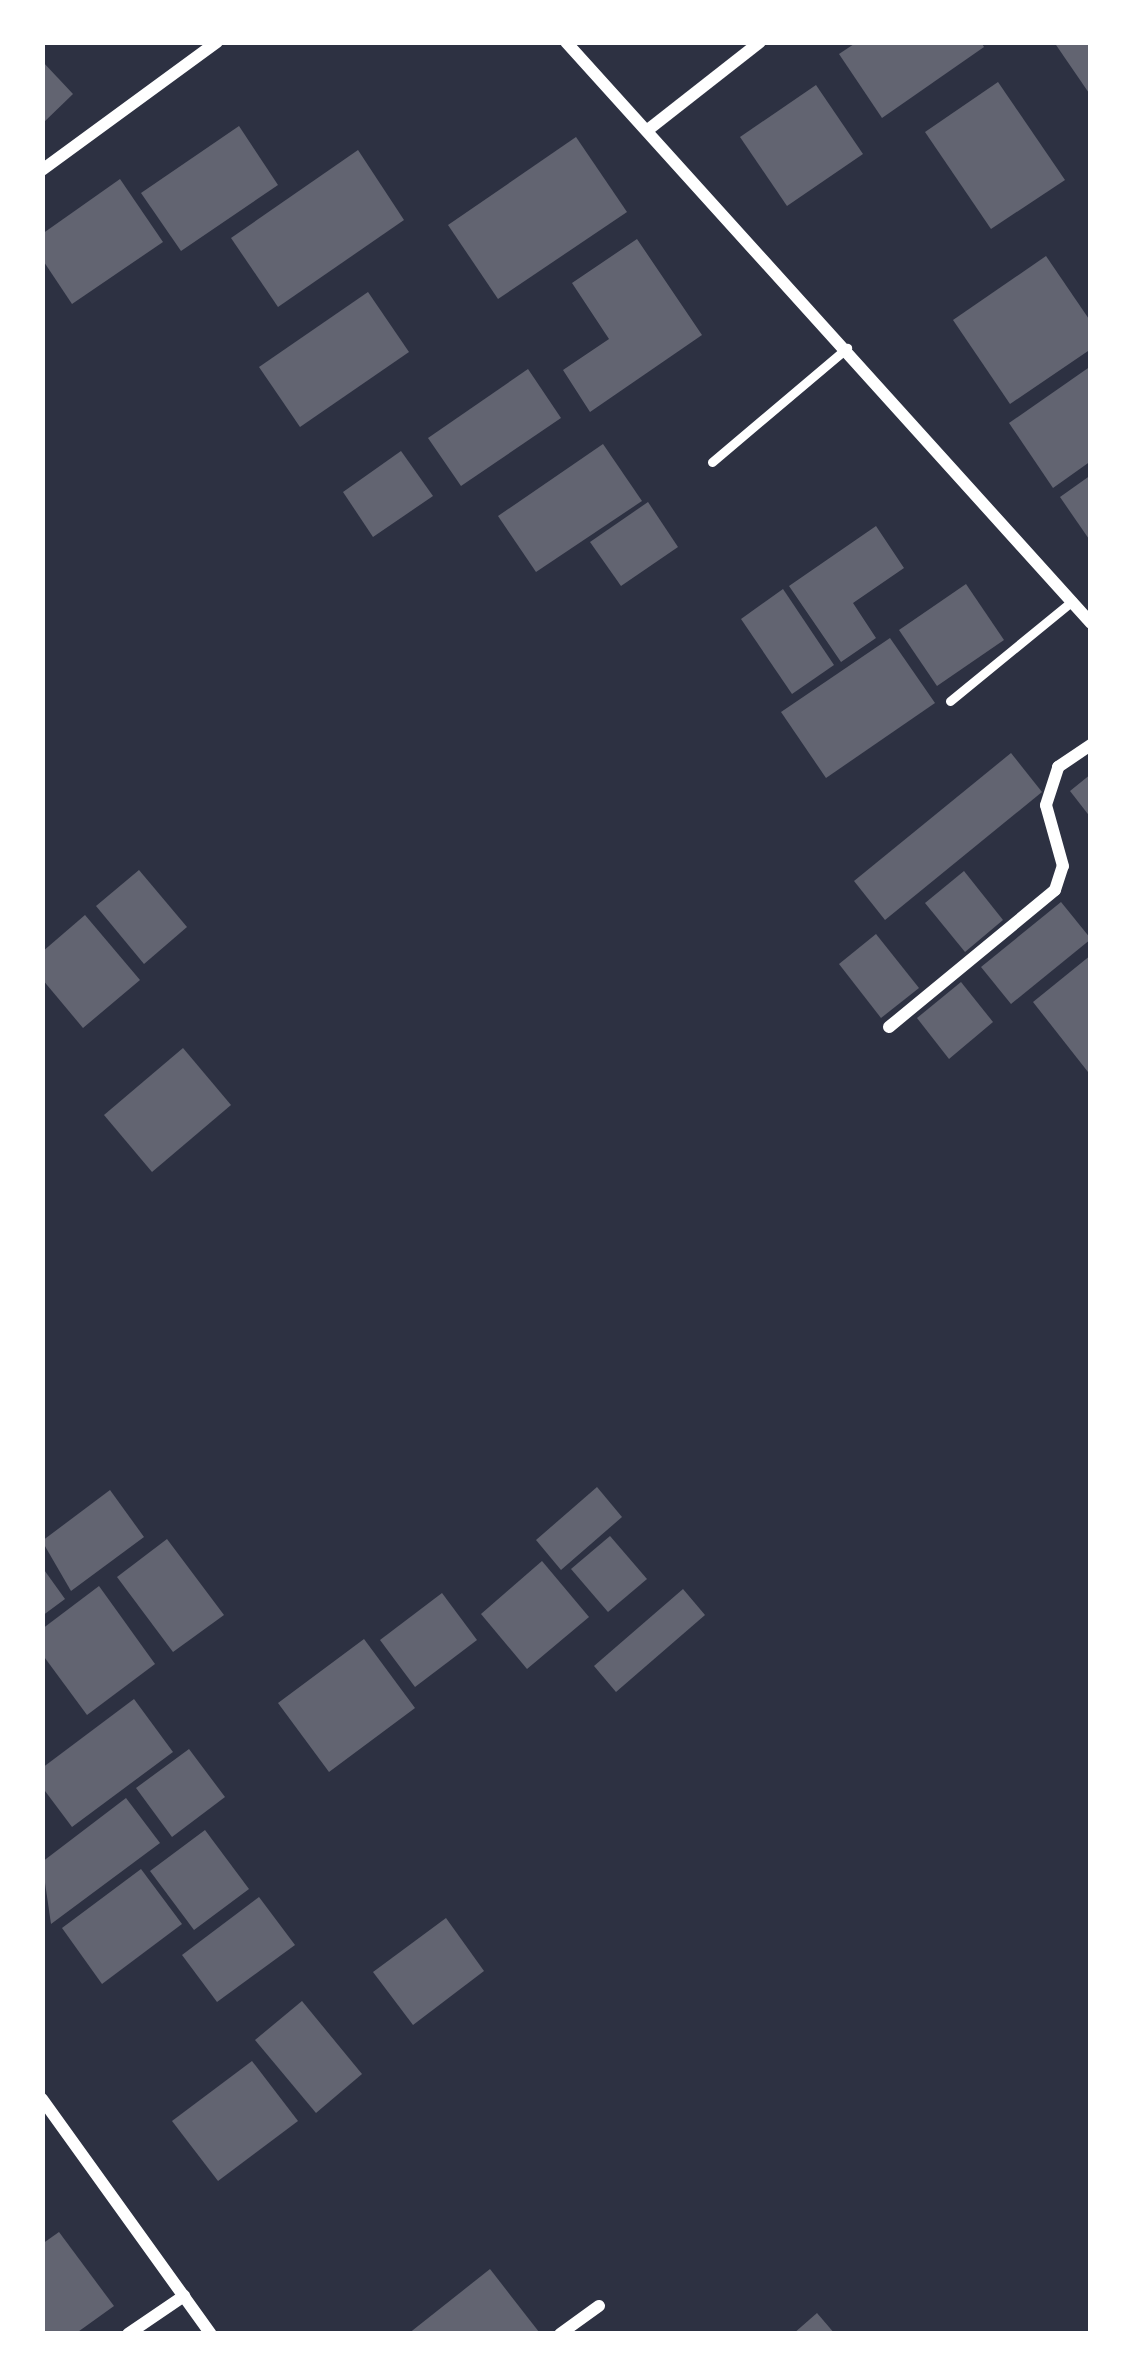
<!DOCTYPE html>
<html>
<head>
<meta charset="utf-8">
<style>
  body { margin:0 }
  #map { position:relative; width:1133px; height:2376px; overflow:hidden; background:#2d3142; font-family:Manrope,sans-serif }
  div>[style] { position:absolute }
  .building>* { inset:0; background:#626471 }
  .service>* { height:9px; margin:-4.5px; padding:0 4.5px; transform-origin:4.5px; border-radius:4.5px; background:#fff }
  .minor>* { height:12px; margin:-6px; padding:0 6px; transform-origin:6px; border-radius:6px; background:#fff }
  span { translate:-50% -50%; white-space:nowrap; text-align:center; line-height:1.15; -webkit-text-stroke:9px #fff; paint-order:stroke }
  .frame { position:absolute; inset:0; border:45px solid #fff; pointer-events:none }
</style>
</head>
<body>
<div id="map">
  <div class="building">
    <div style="clip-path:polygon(857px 42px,981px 42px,984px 47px,882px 118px,839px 54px)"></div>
    <div style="clip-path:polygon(1054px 42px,1091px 42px,1091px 96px)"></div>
    <div style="clip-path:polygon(42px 61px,73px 94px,42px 124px)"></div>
    <div style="clip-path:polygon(998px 82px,1065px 180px,991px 229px,925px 132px)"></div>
    <div style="clip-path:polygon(816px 85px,863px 154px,787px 206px,740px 137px)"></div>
    <div style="clip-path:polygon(239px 126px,278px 185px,181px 251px,141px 193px)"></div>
    <div style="clip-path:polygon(576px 137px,627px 212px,498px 299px,448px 225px)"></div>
    <div style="clip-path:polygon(358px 150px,404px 220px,278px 307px,231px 238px)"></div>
    <div style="clip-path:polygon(120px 179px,163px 242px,72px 304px,42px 259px,42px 234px)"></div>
    <div style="clip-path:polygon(637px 239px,702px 335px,590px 412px,563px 370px,609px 339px,572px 283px)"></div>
    <div style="clip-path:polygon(1046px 256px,1091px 322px,1091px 349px,1010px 404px,953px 320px)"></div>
    <div style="clip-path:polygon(368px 292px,409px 352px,300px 427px,259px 367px)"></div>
    <div style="clip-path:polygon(1091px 366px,1091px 461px,1053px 488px,1009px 423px)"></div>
    <div style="clip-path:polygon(528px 369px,561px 418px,461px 486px,428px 438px)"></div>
    <div style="clip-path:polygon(603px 444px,642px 501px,536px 572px,498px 516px)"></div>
    <div style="clip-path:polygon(401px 451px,433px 496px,373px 537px,343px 492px)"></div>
    <div style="clip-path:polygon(1091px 475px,1091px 542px,1060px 497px)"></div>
    <div style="clip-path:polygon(648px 502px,678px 547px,621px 586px,590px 542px)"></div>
    <div style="clip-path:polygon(876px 526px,904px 568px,853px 603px,876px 638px,841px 662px,789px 586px)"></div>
    <div style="clip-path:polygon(966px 584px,1004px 640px,937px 686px,899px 630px)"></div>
    <div style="clip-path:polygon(783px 589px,834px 665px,792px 694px,741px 619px)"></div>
    <div style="clip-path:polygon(890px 638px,935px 703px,826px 778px,781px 712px)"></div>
    <div style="clip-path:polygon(1011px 753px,1042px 792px,885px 920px,854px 881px)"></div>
    <div style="clip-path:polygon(1091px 774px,1091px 818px,1070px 791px)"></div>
    <div style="clip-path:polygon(139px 870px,187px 927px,144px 964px,96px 906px)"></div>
    <div style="clip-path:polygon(964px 871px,1003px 920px,965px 952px,925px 903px)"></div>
    <div style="clip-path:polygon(1061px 902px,1091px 939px,1011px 1004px,981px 967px)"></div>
    <div style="clip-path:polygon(85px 915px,140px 980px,83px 1028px,42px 979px,42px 952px)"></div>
    <div style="clip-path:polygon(876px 934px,919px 988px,881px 1018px,839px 964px)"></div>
    <div style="clip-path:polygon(1091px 955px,1091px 1070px,1088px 1072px,1033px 1002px)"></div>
    <div style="clip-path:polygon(961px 982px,993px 1022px,949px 1059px,917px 1018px)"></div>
    <div style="clip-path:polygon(183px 1048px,231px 1105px,152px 1172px,104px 1115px)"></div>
    <div style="clip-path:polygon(597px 1487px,622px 1517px,561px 1570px,536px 1540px)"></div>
    <div style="clip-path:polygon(110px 1490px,144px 1537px,71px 1591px,42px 1541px)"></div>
    <div style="clip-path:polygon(610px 1536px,647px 1579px,608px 1612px,571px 1569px)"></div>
    <div style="clip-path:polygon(167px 1539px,224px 1615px,173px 1652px,117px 1577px)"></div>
    <div style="clip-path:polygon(542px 1561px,589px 1617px,527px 1669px,481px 1614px)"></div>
    <div style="clip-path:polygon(42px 1567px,65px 1599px,42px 1616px)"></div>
    <div style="clip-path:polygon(99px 1586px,155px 1664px,87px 1715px,42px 1654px,42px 1629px)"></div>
    <div style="clip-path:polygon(683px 1589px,705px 1615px,616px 1692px,594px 1666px)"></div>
    <div style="clip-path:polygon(442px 1593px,477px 1640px,415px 1687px,380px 1640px)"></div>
    <div style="clip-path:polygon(364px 1639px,415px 1708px,329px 1772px,278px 1703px)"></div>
    <div style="clip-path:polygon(134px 1699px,173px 1752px,72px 1827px,42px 1787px,42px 1768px)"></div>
    <div style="clip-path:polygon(189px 1749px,225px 1797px,172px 1837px,136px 1788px)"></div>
    <div style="clip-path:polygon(126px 1798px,160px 1843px,51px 1924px,42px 1862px)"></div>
    <div style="clip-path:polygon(205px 1830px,249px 1889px,194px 1930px,150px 1871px)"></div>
    <div style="clip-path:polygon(141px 1869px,182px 1924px,102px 1984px,62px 1928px)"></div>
    <div style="clip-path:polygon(259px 1897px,295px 1945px,217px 2002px,182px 1955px)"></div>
    <div style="clip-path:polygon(446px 1918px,484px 1971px,413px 2025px,373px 1972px)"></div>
    <div style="clip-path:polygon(302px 2001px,362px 2074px,316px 2113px,255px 2040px)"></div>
    <div style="clip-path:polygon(252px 2061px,298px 2121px,218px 2181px,172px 2121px)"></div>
    <div style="clip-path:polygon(59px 2232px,114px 2306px,75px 2334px,42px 2334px,42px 2244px)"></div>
    <div style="clip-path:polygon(490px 2269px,539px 2332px,408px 2334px)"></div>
    <div style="clip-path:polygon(817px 2313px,835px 2334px,793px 2334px)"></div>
  </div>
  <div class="service">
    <div style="left:712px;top:462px;width:177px;rotate:-40.2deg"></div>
    <div style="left:950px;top:701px;width:158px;rotate:-39.3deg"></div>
  </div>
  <div class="minor">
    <div style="left:566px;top:42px;width:783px;rotate:47.9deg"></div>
    <div style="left:649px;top:129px;width:141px;rotate:-38.1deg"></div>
    <div style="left:42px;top:170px;width:217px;rotate:-36.2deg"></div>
    <div style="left:889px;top:1027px;width:215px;rotate:-39.5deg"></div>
    <div style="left:1055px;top:890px;width:25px;rotate:-72deg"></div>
    <div style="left:1063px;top:866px;width:63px;rotate:-105.6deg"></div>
    <div style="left:1046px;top:805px;width:40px;rotate:-72deg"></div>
    <div style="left:1058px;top:767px;width:40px;rotate:-34deg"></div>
    <div style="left:42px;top:2099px;width:289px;rotate:54.3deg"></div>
    <div style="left:128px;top:2334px;width:68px;rotate:-34.2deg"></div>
    <div style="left:560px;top:2334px;width:48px;rotate:-35.7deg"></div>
  </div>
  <div class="frame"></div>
</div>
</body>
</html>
